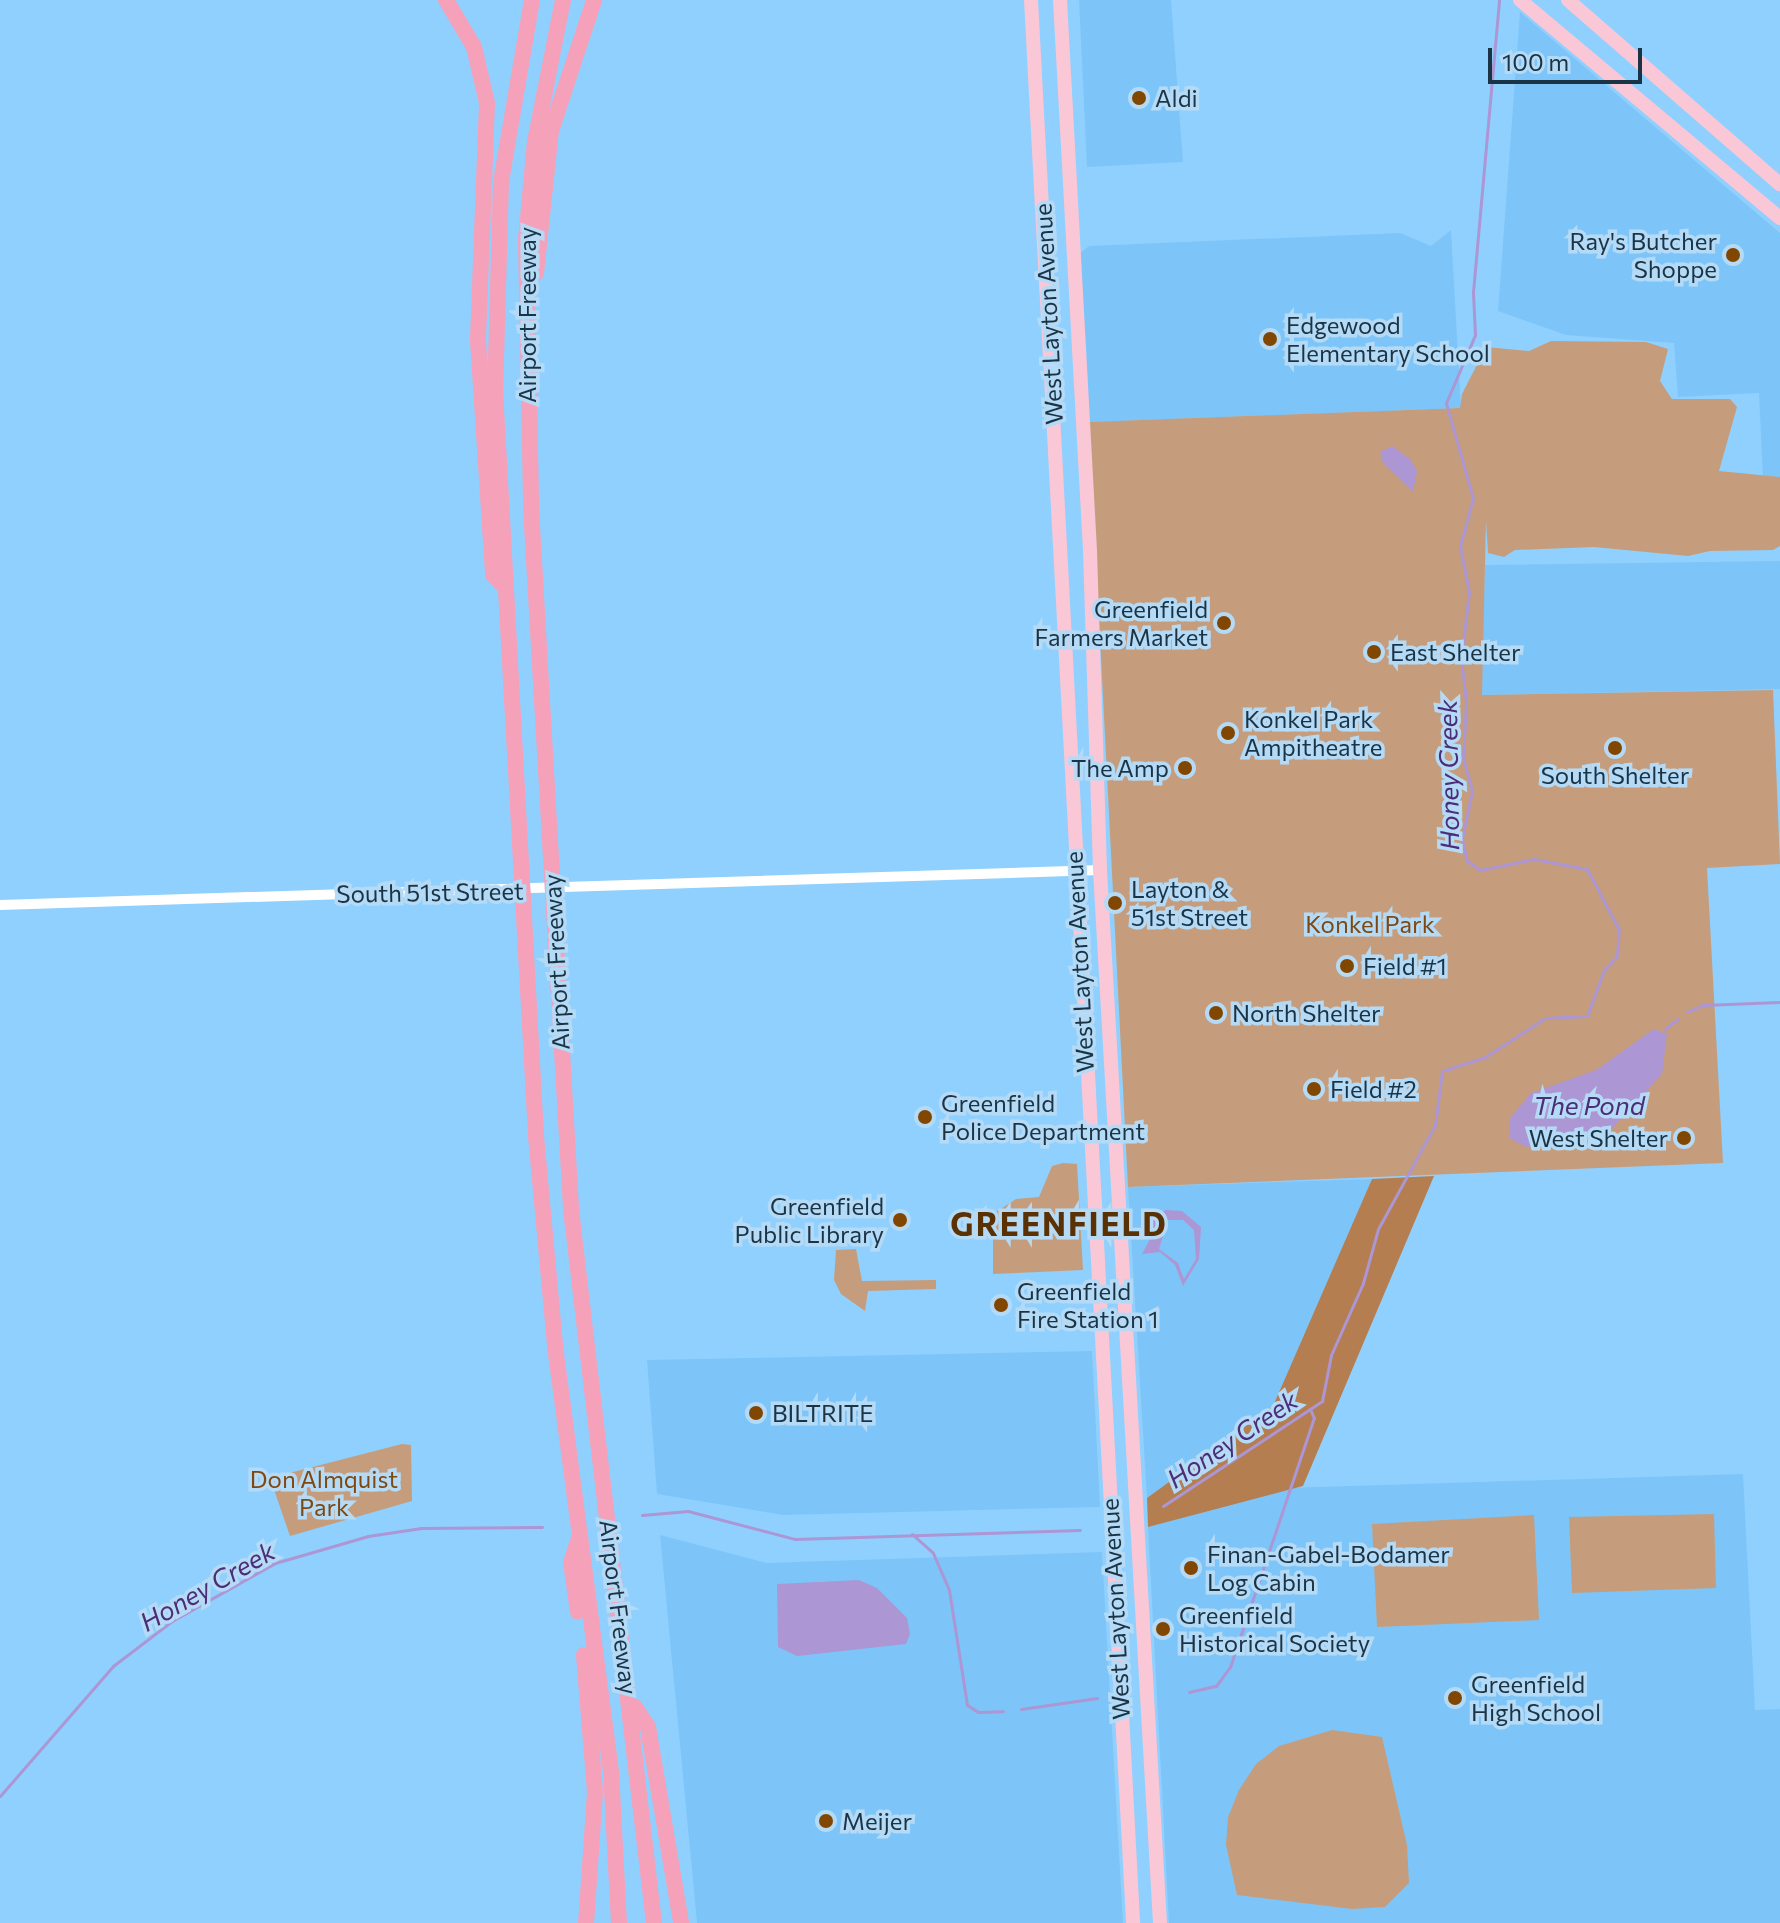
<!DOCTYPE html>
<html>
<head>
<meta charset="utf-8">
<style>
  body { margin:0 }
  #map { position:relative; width:1780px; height:1923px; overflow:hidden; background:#90d0fe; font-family:Commissioner,sans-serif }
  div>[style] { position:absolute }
  .built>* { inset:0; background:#7dc5f8 }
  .green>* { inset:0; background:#c59d7c }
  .forest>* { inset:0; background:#b57e50 }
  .water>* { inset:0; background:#ac96d4 }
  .stream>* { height:3px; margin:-1.5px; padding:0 1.5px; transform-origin:1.5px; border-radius:1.5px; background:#ac96d4 }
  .minor>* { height:10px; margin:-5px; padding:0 5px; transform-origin:5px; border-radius:5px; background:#fff }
  .major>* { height:14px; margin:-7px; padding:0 7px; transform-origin:7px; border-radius:7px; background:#fac7d6 }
  .highway>* { height:16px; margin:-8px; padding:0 8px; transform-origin:8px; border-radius:8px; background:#f6a1ba }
  .dots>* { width:22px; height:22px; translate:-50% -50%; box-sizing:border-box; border:4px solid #b5daf6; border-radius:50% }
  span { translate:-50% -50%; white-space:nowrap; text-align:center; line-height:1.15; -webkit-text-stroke:7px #b5daf6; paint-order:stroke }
  .poi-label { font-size:24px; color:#1a3446 }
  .left { translate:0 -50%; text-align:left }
  .right { translate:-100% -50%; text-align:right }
  .street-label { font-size:24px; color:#1a3446 }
  .park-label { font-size:24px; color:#7d4811 }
  .water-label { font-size:26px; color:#4c2d77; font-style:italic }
  .district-label { font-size:32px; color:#5a3104; font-weight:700; letter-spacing:2px }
  .scale { position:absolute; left:1488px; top:48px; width:154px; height:36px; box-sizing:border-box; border:4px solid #1a3446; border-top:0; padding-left:10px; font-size:24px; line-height:28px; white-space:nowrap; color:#1a3446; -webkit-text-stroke:6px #b5daf6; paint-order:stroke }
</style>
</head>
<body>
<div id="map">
  <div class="built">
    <div style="clip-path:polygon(1079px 0,1171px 0,1183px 162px,1087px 167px)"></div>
    <div style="clip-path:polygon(1520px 12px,1780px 233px,1780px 477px,1763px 478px,1759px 393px,1678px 397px,1674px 343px,1566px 335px,1498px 311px)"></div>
    <div style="clip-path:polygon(1451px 230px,1461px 408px,1089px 422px,1078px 255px,1089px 246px,1400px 233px,1431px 246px)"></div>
    <div style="clip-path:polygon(1780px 561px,1780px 689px,1481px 695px,1485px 565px)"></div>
    <div style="clip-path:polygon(1372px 1179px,1273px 1406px,1147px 1498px,1128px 1187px)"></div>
    <div style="clip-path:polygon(1092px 1351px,1100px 1507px,783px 1515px,657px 1494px,647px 1360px)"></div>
    <div style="clip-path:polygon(1743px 1474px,1755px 1710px,1780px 1709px,1780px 1923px,1169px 1923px,1148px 1527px,1284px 1488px)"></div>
    <div style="clip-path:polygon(660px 1535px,767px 1563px,1102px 1552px,1123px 1923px,697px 1923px)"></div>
  </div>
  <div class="green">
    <div style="clip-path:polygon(1551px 341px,1646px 342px,1668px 349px,1660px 381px,1672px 399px,1730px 399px,1737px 407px,1719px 471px,1780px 477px,1780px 546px,1773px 550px,1710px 551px,1688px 556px,1594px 547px,1515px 550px,1504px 557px,1488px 553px,1486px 521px,1482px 695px,1773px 690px,1780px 864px,1707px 868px,1723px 1163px,1128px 1187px,1089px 422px,1460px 408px,1462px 394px,1486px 347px,1529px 351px)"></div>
    <div style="clip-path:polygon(1063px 1163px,1077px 1164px,1083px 1270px,993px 1274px,993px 1214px,1016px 1199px,1039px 1197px,1052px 1166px)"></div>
    <div style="clip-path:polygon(856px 1249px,862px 1281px,936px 1280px,936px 1289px,868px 1291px,865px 1311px,841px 1294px,834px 1280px,836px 1250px)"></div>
    <div style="clip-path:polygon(402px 1444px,411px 1445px,412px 1501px,290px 1536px,270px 1478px)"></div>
    <div style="clip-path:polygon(1714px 1514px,1716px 1588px,1572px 1593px,1569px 1517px)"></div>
    <div style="clip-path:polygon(1534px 1515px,1539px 1620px,1377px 1627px,1372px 1524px)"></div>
    <div style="clip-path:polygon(1332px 1730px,1382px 1737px,1407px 1845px,1409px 1883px,1385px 1907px,1352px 1909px,1237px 1895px,1226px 1845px,1228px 1817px,1239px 1790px,1256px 1764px,1279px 1746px)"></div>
  </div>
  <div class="forest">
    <div style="clip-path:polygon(1434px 1176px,1303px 1486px,1148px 1527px,1147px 1498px,1273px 1406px,1372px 1179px)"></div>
  </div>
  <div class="water">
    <div style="clip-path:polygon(1392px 446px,1410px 459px,1417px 471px,1413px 492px,1383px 463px,1380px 452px)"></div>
    <div style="clip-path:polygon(1654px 1029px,1667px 1034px,1662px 1074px,1610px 1131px,1526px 1147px,1509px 1138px,1510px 1118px,1531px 1093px,1596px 1070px)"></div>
    <div style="clip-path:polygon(evenodd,1166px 1210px,1182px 1211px,1201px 1227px,1199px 1259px,1183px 1286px,1175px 1265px,1160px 1252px,1142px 1254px,1153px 1233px,1150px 1220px,1166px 1210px,1168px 1220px,1183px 1220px,1194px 1230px,1196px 1259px,1184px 1279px,1178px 1263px,1159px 1249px,1168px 1220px)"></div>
    <div style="clip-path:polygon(859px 1580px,877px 1588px,907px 1618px,910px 1634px,906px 1644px,797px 1656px,778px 1647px,777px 1584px)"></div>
  </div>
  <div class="stream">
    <div style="left:1687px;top:1012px;width:17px;rotate:-24deg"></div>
    <div style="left:1703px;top:1005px;width:77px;rotate:-2.2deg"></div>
    <div style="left:1665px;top:1029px;width:16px;rotate:-38deg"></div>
    <div style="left:1163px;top:1506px;width:191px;rotate:-33.4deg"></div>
    <div style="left:1322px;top:1401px;width:47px;rotate:-78.9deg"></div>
    <div style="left:1331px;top:1355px;width:79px;rotate:-66deg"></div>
    <div style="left:1363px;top:1283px;width:56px;rotate:-74.5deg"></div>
    <div style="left:1378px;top:1229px;width:119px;rotate:-61.3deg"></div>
    <div style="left:1435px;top:1125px;width:54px;rotate:-82.6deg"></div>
    <div style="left:1442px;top:1071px;width:45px;rotate:-18deg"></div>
    <div style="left:1485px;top:1057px;width:72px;rotate:-33deg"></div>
    <div style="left:1545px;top:1018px;width:42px;rotate:-2.7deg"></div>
    <div style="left:1587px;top:1016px;width:49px;rotate:-69.7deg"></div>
    <div style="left:1604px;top:970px;width:19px;rotate:-47deg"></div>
    <div style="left:1617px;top:956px;width:26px;rotate:-86deg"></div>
    <div style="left:1619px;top:930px;width:69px;rotate:-117.7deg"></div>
    <div style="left:1587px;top:869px;width:54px;rotate:-169.3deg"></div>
    <div style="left:1534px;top:859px;width:55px;rotate:168.5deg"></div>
    <div style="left:1480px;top:870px;width:16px;rotate:-145deg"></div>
    <div style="left:1467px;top:861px;width:23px;rotate:-103deg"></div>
    <div style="left:1462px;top:839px;width:49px;rotate:-78.2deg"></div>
    <div style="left:1472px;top:791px;width:34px;rotate:-105deg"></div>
    <div style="left:1463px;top:758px;width:56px;rotate:-86.9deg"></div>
    <div style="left:1466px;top:702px;width:44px;rotate:-96.5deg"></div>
    <div style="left:1461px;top:658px;width:66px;rotate:-83.1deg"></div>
    <div style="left:1469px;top:592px;width:47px;rotate:-101.1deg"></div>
    <div style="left:1460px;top:546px;width:50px;rotate:-74.8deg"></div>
    <div style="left:1473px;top:498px;width:99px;rotate:-105.9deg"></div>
    <div style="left:1446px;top:403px;width:74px;rotate:-66.9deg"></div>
    <div style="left:1475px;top:335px;width:43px;rotate:-92.7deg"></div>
    <div style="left:1473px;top:292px;width:293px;rotate:-84.9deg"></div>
    <div style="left:642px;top:1515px;width:46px;rotate:-5deg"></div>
    <div style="left:688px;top:1511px;width:111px;rotate:14.7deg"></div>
    <div style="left:795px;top:1539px;width:285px;rotate:-1.8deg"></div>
    <div style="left:912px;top:1534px;width:28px;rotate:42deg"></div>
    <div style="left:933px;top:1553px;width:40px;rotate:66.6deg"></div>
    <div style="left:949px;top:1590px;width:116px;rotate:81.1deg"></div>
    <div style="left:967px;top:1705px;width:13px;rotate:32deg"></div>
    <div style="left:978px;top:1712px;width:25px;rotate:-2deg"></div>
    <div style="left:1189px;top:1692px;width:28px;rotate:-13deg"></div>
    <div style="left:1216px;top:1686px;width:24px;rotate:-54deg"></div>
    <div style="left:1230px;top:1667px;width:263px;rotate:-71.4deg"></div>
    <div style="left:1314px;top:1418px;width:10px;rotate:-114deg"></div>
    <div style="left:1021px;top:1709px;width:77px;rotate:-8.2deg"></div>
    <div style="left:0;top:1796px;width:172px;rotate:-49deg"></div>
    <div style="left:113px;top:1666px;width:74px;rotate:-37.3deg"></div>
    <div style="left:172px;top:1621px;width:118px;rotate:-29.4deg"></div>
    <div style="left:275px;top:1563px;width:97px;rotate:-16.2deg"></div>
    <div style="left:368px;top:1536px;width:54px;rotate:-8.6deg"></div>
    <div style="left:421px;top:1528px;width:121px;rotate:-0.5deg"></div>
  </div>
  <div class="minor">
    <div style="left:0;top:905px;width:1101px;rotate:-1.82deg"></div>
  </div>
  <div class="major">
    <div style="left:1031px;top:0;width:1926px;rotate:86.96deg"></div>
    <div style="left:1060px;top:0;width:552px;rotate:86.88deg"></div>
    <div style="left:1090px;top:551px;width:319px;rotate:88.2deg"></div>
    <div style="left:1100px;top:870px;width:1055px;rotate:86.74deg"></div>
    <div style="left:1520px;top:0;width:339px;rotate:40deg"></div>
    <div style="left:1568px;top:0;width:281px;rotate:41deg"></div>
  </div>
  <div class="highway">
    <div style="left:446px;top:0;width:55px;rotate:59.2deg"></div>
    <div style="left:474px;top:47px;width:57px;rotate:76.9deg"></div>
    <div style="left:487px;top:103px;width:238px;rotate:92.2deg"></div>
    <div style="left:478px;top:341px;width:234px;rotate:86.3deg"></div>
    <div style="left:493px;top:575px;width:18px;rotate:45deg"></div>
    <div style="left:532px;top:0;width:184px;rotate:99.7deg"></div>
    <div style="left:501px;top:181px;width:209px;rotate:91.6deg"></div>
    <div style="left:495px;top:390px;width:747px;rotate:86.85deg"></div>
    <div style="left:536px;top:1136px;width:211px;rotate:84.8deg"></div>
    <div style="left:555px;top:1346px;width:429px;rotate:82.5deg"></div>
    <div style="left:611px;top:1771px;width:152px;rotate:87deg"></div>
    <div style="left:563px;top:0;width:144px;rotate:101.2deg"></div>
    <div style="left:535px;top:141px;width:99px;rotate:95.2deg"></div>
    <div style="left:526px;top:240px;width:268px;rotate:88.9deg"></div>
    <div style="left:531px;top:508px;width:702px;rotate:86.73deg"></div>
    <div style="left:571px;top:1209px;width:719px;rotate:83.37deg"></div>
    <div style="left:536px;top:273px;width:143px;rotate:-84deg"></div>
    <div style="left:551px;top:131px;width:138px;rotate:-71.8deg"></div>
    <div style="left:578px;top:1541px;width:22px;rotate:108deg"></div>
    <div style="left:571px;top:1562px;width:50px;rotate:82deg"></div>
    <div style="left:584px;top:1655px;width:137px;rotate:85.4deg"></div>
    <div style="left:595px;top:1792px;width:131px;rotate:93.9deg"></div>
    <div style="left:635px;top:1707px;width:24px;rotate:57deg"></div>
    <div style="left:648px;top:1727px;width:199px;rotate:80.4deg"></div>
  </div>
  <div class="dots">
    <div style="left:1139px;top:98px;background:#814600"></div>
    <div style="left:1733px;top:255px;background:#814600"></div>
    <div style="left:1270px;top:339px;background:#814600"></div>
    <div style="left:1224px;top:623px;background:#814600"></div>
    <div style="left:1374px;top:652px;background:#814600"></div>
    <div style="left:1228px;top:733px;background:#814600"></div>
    <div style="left:1615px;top:748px;background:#814600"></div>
    <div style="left:1185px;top:768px;background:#814600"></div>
    <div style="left:1115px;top:903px;background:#814600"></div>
    <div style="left:1347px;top:966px;background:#814600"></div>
    <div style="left:1216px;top:1013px;background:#814600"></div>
    <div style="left:1314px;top:1089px;background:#814600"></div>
    <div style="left:925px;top:1117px;background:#814600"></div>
    <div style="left:1684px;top:1138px;background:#814600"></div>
    <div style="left:900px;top:1220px;background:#814600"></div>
    <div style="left:1001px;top:1305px;background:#814600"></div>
    <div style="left:756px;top:1413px;background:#814600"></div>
    <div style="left:1191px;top:1568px;background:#814600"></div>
    <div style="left:1163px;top:1629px;background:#814600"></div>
    <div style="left:1455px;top:1698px;background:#814600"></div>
    <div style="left:826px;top:1821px;background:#814600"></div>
  </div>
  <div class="poi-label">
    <span class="left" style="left:1155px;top:98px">Aldi</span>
    <span class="right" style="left:1717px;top:255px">Ray's Butcher<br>Shoppe</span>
    <span class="left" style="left:1286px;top:339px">Edgewood<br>Elementary School</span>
    <span class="right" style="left:1208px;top:623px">Greenfield<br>Farmers Market</span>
    <span class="left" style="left:1390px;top:652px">East Shelter</span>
    <span class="left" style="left:1244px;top:733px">Konkel Park<br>Ampitheatre</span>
    <span class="right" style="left:1169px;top:768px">The Amp</span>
    <span style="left:1615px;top:775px">South Shelter</span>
    <span class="left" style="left:1131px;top:903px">Layton &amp;<br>51st Street</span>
    <span class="left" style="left:1363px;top:966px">Field #1</span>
    <span class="left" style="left:1232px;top:1013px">North Shelter</span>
    <span class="left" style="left:1330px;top:1089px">Field #2</span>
    <span class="left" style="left:941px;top:1117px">Greenfield<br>Police Department</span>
    <span class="right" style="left:1668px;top:1138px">West Shelter</span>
    <span class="right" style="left:884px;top:1220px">Greenfield<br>Public Library</span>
    <span class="left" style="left:1017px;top:1305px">Greenfield<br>Fire Station 1</span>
    <span class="left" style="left:772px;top:1413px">BILTRITE</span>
    <span class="left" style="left:1207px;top:1568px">Finan-Gabel-Bodamer<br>Log Cabin</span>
    <span class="left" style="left:1179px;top:1629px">Greenfield<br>Historical Society</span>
    <span class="left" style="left:1471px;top:1698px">Greenfield<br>High School</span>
    <span class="left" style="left:842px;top:1821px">Meijer</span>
  </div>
  <div class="street-label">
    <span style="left:1048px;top:314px;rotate:-93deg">West Layton Avenue</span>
    <span style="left:527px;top:315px;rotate:-90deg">Airport Freeway</span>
    <span style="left:430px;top:892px;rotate:-1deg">South 51st Street</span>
    <span style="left:556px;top:962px;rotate:-93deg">Airport Freeway</span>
    <span style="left:1079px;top:962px;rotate:-93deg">West Layton Avenue</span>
    <span style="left:619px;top:1607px;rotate:83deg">Airport Freeway</span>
    <span style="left:1115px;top:1609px;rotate:-93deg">West Layton Avenue</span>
  </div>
  <div class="park-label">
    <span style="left:1370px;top:924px">Konkel Park</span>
    <span style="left:324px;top:1493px">Don Almquist<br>Park</span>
  </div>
  <div class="water-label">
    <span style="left:1448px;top:775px;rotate:-91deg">Honey Creek</span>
    <span style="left:1589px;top:1105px">The Pond</span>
    <span style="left:1232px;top:1439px;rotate:-34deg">Honey Creek</span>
    <span style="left:207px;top:1586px;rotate:-30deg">Honey Creek</span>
  </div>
  <div class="district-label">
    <span style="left:1059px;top:1223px">GREENFIELD</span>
  </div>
  <div class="scale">100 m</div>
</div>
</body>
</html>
